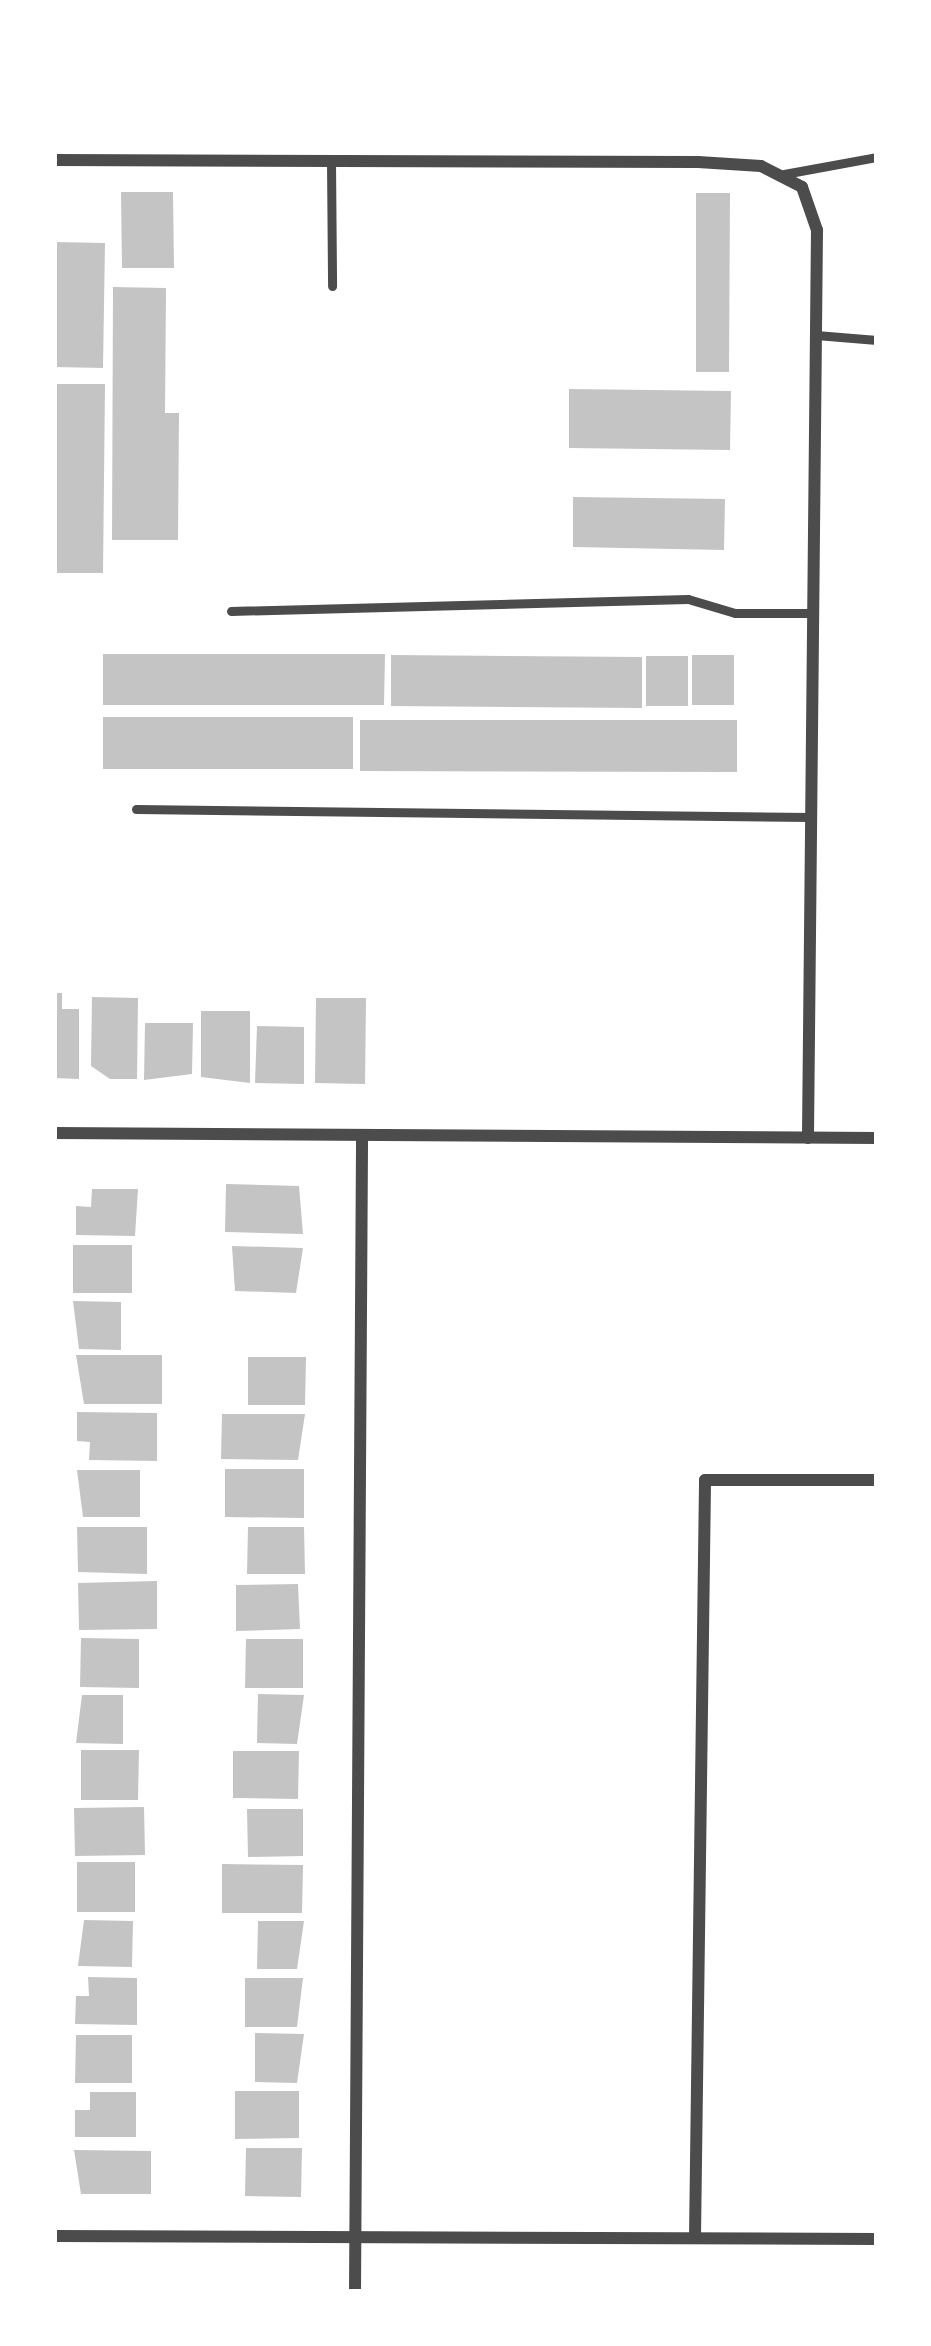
<!DOCTYPE html>
<html>
<head>
<meta charset="utf-8">
<style>
  body { margin:0 }
  #map { position:relative; width:931px; height:2346px; overflow:hidden; background:#fff; font-family:Karla,sans-serif }
  div>[style] { position:absolute }
  .building>* { inset:0; background:#c4c4c4 }
  .service>* { height:9px; margin:-4.5px; padding:0 4.5px; transform-origin:4.5px; border-radius:4.5px; background:#4c4c4c }
  .minor>* { height:12px; margin:-6px; padding:0 6px; transform-origin:6px; border-radius:6px; background:#4c4c4c }
  span { translate:-50% -50%; white-space:nowrap; text-align:center; line-height:1.15; -webkit-text-stroke:12px #fff; paint-order:stroke }
  .frame { position:absolute; inset:0; border:57px solid #fff; pointer-events:none }
</style>
</head>
<body>
<div id="map">
  <div class="building">
    <div style="clip-path:polygon(121px 192px,173px 192px,174px 268px,122px 268px)"></div>
    <div style="clip-path:polygon(696px 193px,730px 193px,729px 372px,696px 372px)"></div>
    <div style="clip-path:polygon(54px 242px,105px 243px,103px 368px,54px 367px)"></div>
    <div style="clip-path:polygon(113px 287px,166px 288px,165px 413px,179px 413px,178px 540px,112px 540px)"></div>
    <div style="clip-path:polygon(54px 384px,105px 384px,103px 573px,54px 573px)"></div>
    <div style="clip-path:polygon(569px 389px,731px 391px,730px 450px,569px 448px)"></div>
    <div style="clip-path:polygon(573px 497px,725px 499px,724px 550px,573px 547px)"></div>
    <div style="clip-path:polygon(103px 654px,385px 654px,384px 705px,103px 705px)"></div>
    <div style="clip-path:polygon(391px 655px,642px 657px,642px 708px,391px 706px)"></div>
    <div style="clip-path:polygon(692px 655px,734px 655px,734px 705px,692px 705px)"></div>
    <div style="clip-path:polygon(646px 656px,688px 656px,688px 706px,646px 706px)"></div>
    <div style="clip-path:polygon(103px 717px,353px 717px,353px 769px,103px 769px)"></div>
    <div style="clip-path:polygon(360px 720px,737px 720px,737px 772px,360px 771px)"></div>
    <div style="clip-path:polygon(54px 993px,62px 993px,62px 1009px,79px 1009px,79px 1079px,54px 1078px)"></div>
    <div style="clip-path:polygon(92px 997px,138px 998px,137px 1079px,110px 1079px,91px 1066px)"></div>
    <div style="clip-path:polygon(316px 998px,366px 998px,365px 1084px,315px 1083px)"></div>
    <div style="clip-path:polygon(201px 1011px,250px 1011px,250px 1083px,201px 1077px)"></div>
    <div style="clip-path:polygon(145px 1023px,193px 1023px,192px 1074px,144px 1080px)"></div>
    <div style="clip-path:polygon(257px 1026px,304px 1027px,304px 1084px,255px 1083px)"></div>
    <div style="clip-path:polygon(226px 1184px,299px 1186px,303px 1234px,225px 1232px)"></div>
    <div style="clip-path:polygon(92px 1189px,138px 1189px,135px 1236px,76px 1235px,76px 1206px,91px 1207px)"></div>
    <div style="clip-path:polygon(73px 1245px,132px 1245px,132px 1293px,73px 1293px)"></div>
    <div style="clip-path:polygon(232px 1246px,303px 1248px,296px 1293px,235px 1291px)"></div>
    <div style="clip-path:polygon(73px 1301px,121px 1302px,121px 1350px,79px 1349px)"></div>
    <div style="clip-path:polygon(76px 1355px,162px 1355px,162px 1404px,84px 1404px)"></div>
    <div style="clip-path:polygon(248px 1357px,306px 1357px,305px 1405px,248px 1405px)"></div>
    <div style="clip-path:polygon(77px 1412px,157px 1413px,157px 1461px,89px 1460px,90px 1442px,77px 1441px)"></div>
    <div style="clip-path:polygon(222px 1414px,305px 1414px,298px 1460px,221px 1459px)"></div>
    <div style="clip-path:polygon(225px 1469px,304px 1469px,304px 1518px,225px 1517px)"></div>
    <div style="clip-path:polygon(77px 1470px,140px 1470px,140px 1517px,83px 1517px)"></div>
    <div style="clip-path:polygon(77px 1527px,147px 1527px,147px 1574px,78px 1572px)"></div>
    <div style="clip-path:polygon(248px 1527px,304px 1527px,305px 1574px,247px 1574px)"></div>
    <div style="clip-path:polygon(157px 1581px,157px 1629px,79px 1630px,78px 1583px)"></div>
    <div style="clip-path:polygon(298px 1584px,300px 1629px,236px 1631px,236px 1585px)"></div>
    <div style="clip-path:polygon(81px 1638px,139px 1639px,139px 1688px,80px 1687px)"></div>
    <div style="clip-path:polygon(246px 1639px,303px 1639px,303px 1688px,245px 1688px)"></div>
    <div style="clip-path:polygon(258px 1694px,304px 1695px,297px 1744px,257px 1743px)"></div>
    <div style="clip-path:polygon(82px 1695px,123px 1695px,123px 1744px,76px 1743px)"></div>
    <div style="clip-path:polygon(81px 1750px,139px 1750px,138px 1800px,81px 1800px)"></div>
    <div style="clip-path:polygon(233px 1751px,299px 1751px,298px 1799px,233px 1798px)"></div>
    <div style="clip-path:polygon(144px 1807px,145px 1855px,75px 1856px,74px 1808px)"></div>
    <div style="clip-path:polygon(247px 1809px,303px 1809px,303px 1856px,248px 1857px)"></div>
    <div style="clip-path:polygon(77px 1862px,135px 1862px,135px 1912px,77px 1912px)"></div>
    <div style="clip-path:polygon(222px 1864px,303px 1865px,302px 1913px,222px 1913px)"></div>
    <div style="clip-path:polygon(84px 1920px,133px 1921px,132px 1967px,78px 1966px)"></div>
    <div style="clip-path:polygon(258px 1921px,304px 1921px,297px 1969px,257px 1969px)"></div>
    <div style="clip-path:polygon(88px 1977px,137px 1978px,137px 2025px,75px 2024px,76px 1996px,89px 1996px)"></div>
    <div style="clip-path:polygon(245px 1978px,303px 1978px,297px 2027px,245px 2027px)"></div>
    <div style="clip-path:polygon(255px 2033px,304px 2034px,297px 2083px,255px 2082px)"></div>
    <div style="clip-path:polygon(76px 2035px,132px 2035px,132px 2083px,75px 2083px)"></div>
    <div style="clip-path:polygon(235px 2091px,299px 2091px,299px 2138px,235px 2139px)"></div>
    <div style="clip-path:polygon(90px 2092px,136px 2092px,136px 2137px,75px 2137px,75px 2110px,90px 2110px)"></div>
    <div style="clip-path:polygon(246px 2148px,302px 2148px,301px 2197px,245px 2196px)"></div>
    <div style="clip-path:polygon(74px 2150px,151px 2151px,151px 2194px,81px 2194px)"></div>
  </div>
  <div class="service">
    <div style="left:331px;top:162px;width:124px;rotate:89.5deg"></div>
    <div style="left:784px;top:174px;width:95px;rotate:-10.4deg"></div>
    <div style="left:816px;top:335px;width:61px;rotate:4.7deg"></div>
    <div style="left:231px;top:611px;width:457px;rotate:-1.5deg"></div>
    <div style="left:688px;top:599px;width:49px;rotate:16.6deg"></div>
    <div style="left:735px;top:613px;width:78px"></div>
    <div style="left:136px;top:809px;width:675px;rotate:0.68deg"></div>
  </div>
  <div class="minor">
    <div style="left:54px;top:160px;width:644px;rotate:0.18deg"></div>
    <div style="left:698px;top:162px;width:63px;rotate:3.6deg"></div>
    <div style="left:761px;top:166px;width:46px;rotate:27.1deg"></div>
    <div style="left:802px;top:187px;width:46px;rotate:70.8deg"></div>
    <div style="left:817px;top:230px;width:908px;rotate:90.57deg"></div>
    <div style="left:54px;top:1133px;width:823px;rotate:0.35deg"></div>
    <div style="left:54px;top:2236px;width:823px;rotate:0.21deg"></div>
    <div style="left:695px;top:2237px;width:757px;rotate:-89.24deg"></div>
    <div style="left:705px;top:1480px;width:172px"></div>
    <div style="left:355px;top:2292px;width:1157px;rotate:-89.65deg"></div>
  </div>
  <div class="frame"></div>
</div>
</body>
</html>
